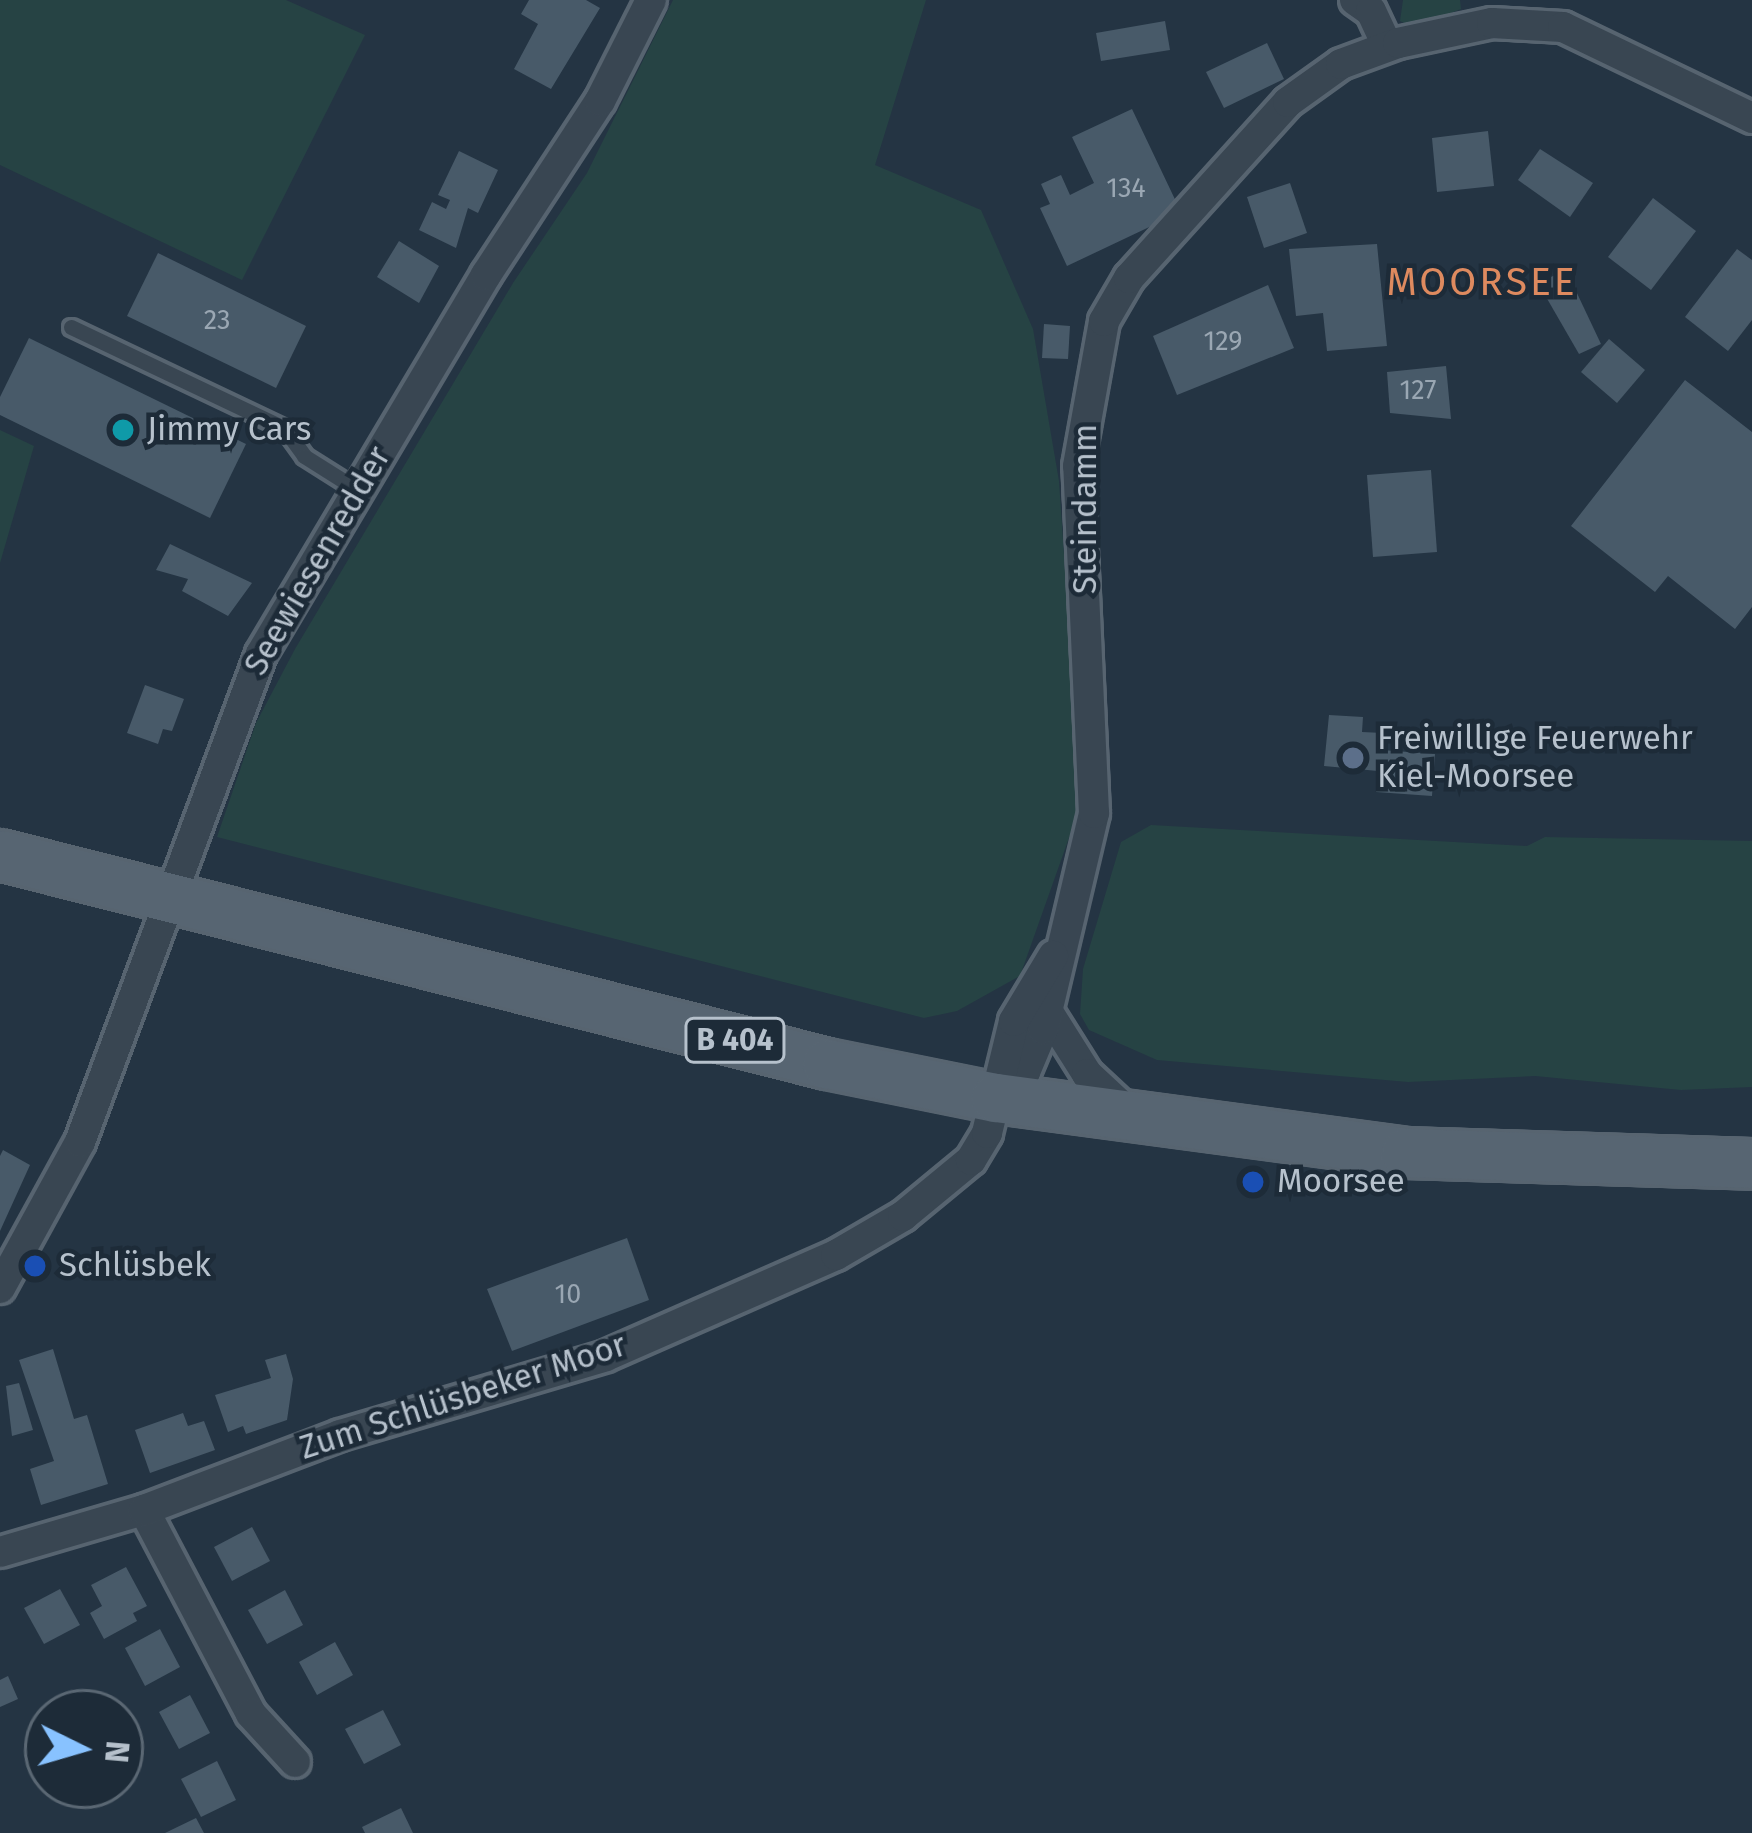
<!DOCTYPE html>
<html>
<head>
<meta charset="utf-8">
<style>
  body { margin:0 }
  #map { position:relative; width:1752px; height:1833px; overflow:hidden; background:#243443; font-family:"Fira Sans",sans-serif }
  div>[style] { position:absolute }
  .green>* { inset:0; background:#264344 }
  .building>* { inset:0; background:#485a69 }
  .roads { filter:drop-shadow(3px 0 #576470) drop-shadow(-3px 0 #576470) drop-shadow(0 3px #576470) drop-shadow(0 -3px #576470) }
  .lane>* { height:15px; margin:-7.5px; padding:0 7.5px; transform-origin:7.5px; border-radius:7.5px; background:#394652 }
  .street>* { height:30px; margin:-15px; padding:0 15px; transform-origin:15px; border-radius:15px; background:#394652 }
  .primary>* { height:48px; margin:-24px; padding:0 24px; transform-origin:24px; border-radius:24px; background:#576572 }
  .dots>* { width:33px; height:33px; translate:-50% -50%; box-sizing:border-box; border:6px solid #1d2b38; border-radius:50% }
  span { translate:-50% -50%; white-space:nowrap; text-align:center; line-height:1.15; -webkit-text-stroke:9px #1d2b38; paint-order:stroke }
  .number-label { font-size:27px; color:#9aa7b3 }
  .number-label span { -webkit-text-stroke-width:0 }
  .shield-label span { padding:3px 9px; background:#1d2b38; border:3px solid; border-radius:9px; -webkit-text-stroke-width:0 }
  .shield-label { font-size:30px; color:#b6c1cc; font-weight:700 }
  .poi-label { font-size:33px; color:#b6c1cc }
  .left { translate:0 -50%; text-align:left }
  .street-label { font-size:33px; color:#b6c1cc }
  .quarter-label { font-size:39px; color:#de8a5f; letter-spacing:3px }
  .north { position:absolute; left:24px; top:1689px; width:120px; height:120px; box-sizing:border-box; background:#1d2b38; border:3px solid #5a6773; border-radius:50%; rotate:95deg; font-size:33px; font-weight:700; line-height:48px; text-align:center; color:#b6c1cc }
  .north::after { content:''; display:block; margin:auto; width:42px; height:54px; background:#88c2ff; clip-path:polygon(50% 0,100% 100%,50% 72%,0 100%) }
</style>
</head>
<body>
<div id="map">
  <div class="green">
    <div style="clip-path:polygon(0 0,286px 0,365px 35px,242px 280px,0 165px)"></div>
    <div style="clip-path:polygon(673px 0,926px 0,875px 165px,981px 210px,1033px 329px,1059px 481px,1081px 804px,1020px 976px,957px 1011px,924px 1018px,217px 837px,256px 723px,295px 649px,513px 283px,587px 173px)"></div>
    <div style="clip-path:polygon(1403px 0,1460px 0,1461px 9px,1414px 28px,1400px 21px)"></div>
    <div style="clip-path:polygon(0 430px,34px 446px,0 563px)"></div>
    <div style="clip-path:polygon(1151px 825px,1527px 846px,1545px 837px,1752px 841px,1752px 1087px,1681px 1090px,1535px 1076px,1408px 1082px,1157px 1060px,1089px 1030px,1080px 1014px,1083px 969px,1121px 842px)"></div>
  </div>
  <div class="building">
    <div style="clip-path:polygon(529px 0,586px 0,600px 8px,551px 89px,514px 69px,538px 24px,521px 14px)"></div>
    <div style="clip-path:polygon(1165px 21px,1170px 50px,1101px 61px,1096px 33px)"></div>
    <div style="clip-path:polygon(1267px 43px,1284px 79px,1224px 108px,1206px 72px)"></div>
    <div style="clip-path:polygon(1132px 109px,1181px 212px,1067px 266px,1040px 208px,1050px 204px,1041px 184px,1061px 175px,1070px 195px,1094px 183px,1072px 137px)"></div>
    <div style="clip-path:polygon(1488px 131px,1494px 186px,1437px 192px,1432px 138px)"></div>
    <div style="clip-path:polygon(1540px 149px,1593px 183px,1570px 217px,1518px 180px)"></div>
    <div style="clip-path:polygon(459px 151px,498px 170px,478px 213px,468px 208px,456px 248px,419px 230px,432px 202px,446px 209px,450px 200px,438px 195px)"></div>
    <div style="clip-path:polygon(1290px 183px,1307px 233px,1264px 248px,1247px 197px)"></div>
    <div style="clip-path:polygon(1653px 198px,1696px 231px,1651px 290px,1608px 257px)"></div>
    <div style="clip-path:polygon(399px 241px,439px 266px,419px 303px,377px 277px)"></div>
    <div style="clip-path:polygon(1377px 244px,1387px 346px,1327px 351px,1323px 313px,1296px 316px,1289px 249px)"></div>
    <div style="clip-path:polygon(1737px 249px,1752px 260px,1752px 320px,1728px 351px,1685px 317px)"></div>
    <div style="clip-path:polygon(158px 253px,306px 326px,276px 388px,127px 316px)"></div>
    <div style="clip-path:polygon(1566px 270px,1601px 344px,1579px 354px,1538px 283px)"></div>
    <div style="clip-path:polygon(1268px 285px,1294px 348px,1177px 395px,1153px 336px)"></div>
    <div style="clip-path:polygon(1044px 324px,1070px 326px,1068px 359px,1042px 358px)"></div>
    <div style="clip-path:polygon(29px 338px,246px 444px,210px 518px,0 415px,0 397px)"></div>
    <div style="clip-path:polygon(1609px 339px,1645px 370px,1617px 403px,1581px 372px)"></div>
    <div style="clip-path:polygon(1446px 366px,1451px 419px,1390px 413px,1387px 372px)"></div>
    <div style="clip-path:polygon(1685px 380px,1752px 432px,1752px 607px,1735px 629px,1668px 576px,1655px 592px,1571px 526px)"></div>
    <div style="clip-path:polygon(1431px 470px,1437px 552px,1373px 557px,1367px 475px)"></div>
    <div style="clip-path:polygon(170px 544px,252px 583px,228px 616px,182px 591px,188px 579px,156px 570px)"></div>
    <div style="clip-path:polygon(145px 685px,184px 699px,172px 731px,163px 729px,158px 744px,127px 733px)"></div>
    <div style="clip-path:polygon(1329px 715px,1363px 717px,1362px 732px,1383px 733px,1382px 750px,1435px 754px,1432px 796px,1376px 792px,1378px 771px,1324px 766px)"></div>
    <div style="clip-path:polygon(3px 1150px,30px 1165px,0 1231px,0 1156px)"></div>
    <div style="clip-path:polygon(627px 1238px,649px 1300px,512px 1351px,487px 1289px)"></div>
    <div style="clip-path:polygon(53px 1349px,74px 1419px,87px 1415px,108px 1484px,41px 1505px,30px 1469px,54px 1461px,19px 1360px)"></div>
    <div style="clip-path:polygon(286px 1354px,293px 1379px,287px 1420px,246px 1434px,243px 1426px,228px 1432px,215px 1395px,271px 1378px,265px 1360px)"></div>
    <div style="clip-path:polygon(19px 1383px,33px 1430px,12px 1436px,6px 1386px)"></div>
    <div style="clip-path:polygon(183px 1413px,188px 1426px,204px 1421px,215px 1450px,150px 1473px,135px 1430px)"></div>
    <div style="clip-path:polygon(252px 1527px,270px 1561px,232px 1581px,214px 1547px)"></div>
    <div style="clip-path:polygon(126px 1567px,147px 1606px,133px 1613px,137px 1621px,104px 1639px,90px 1613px,102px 1606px,91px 1585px)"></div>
    <div style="clip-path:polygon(60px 1589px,80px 1625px,44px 1644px,24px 1608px)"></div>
    <div style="clip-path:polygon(285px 1590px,303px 1625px,267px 1644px,248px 1610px)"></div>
    <div style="clip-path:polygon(160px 1629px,180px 1667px,145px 1686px,125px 1648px)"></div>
    <div style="clip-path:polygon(335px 1642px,353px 1675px,317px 1695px,299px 1662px)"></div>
    <div style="clip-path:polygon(8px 1676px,18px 1699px,0 1707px,0 1680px)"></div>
    <div style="clip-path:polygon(190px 1695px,210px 1733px,179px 1749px,159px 1712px)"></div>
    <div style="clip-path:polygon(383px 1710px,401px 1745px,364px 1764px,345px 1729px)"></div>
    <div style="clip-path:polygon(217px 1761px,236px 1800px,201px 1817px,181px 1779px)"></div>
    <div style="clip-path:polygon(401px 1808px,413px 1833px,365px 1833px,362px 1827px)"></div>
    <div style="clip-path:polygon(196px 1818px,204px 1833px,165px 1833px)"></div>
  </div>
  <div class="roads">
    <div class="lane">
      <div style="left:71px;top:327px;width:236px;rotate:25.4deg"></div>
      <div style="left:284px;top:428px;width:34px;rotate:54deg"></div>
      <div style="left:304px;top:456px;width:64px;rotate:32.2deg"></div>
    </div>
    <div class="street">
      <div style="left:1355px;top:0;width:19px;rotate:35deg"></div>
      <div style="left:1371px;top:11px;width:38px;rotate:65deg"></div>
      <div style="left:1048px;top:1012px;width:73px;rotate:57.8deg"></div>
      <div style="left:1087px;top:1074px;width:59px;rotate:42.9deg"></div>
      <div style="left:996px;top:1098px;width:39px;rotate:-42deg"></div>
      <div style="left:1025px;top:1072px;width:47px;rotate:-67.3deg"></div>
      <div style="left:1043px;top:1029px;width:222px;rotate:-76.7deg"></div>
      <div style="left:1094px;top:813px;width:347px;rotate:-92.6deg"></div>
      <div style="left:1078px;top:466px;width:147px;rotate:-79.8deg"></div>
      <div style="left:1104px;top:321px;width:50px;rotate:-59.8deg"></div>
      <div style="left:1129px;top:278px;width:237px;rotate:-47.9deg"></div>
      <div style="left:1288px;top:102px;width:65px;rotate:-35.6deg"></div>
      <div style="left:1341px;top:64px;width:61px;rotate:-20.2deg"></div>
      <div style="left:1398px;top:43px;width:96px;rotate:-12deg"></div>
      <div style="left:1492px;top:23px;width:71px;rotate:3.2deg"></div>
      <div style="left:1563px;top:27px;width:210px;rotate:25.7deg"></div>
      <div style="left:0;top:1288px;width:166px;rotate:-61.3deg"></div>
      <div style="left:80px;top:1142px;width:520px;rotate:-69.65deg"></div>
      <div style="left:261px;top:654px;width:441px;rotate:-59.3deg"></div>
      <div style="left:486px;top:275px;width:208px;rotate:-56.8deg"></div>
      <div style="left:600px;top:101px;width:113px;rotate:-63.2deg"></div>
      <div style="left:144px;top:1510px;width:230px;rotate:62.3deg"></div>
      <div style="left:251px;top:1714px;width:65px;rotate:47.5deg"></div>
      <div style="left:0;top:1552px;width:150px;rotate:-16.3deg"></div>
      <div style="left:144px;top:1510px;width:210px;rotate:-20.9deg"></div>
      <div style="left:340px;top:1435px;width:277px;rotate:-16.5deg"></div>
      <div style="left:606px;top:1356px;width:251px;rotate:-23.7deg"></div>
      <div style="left:836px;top:1255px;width:78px;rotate:-30.2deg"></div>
      <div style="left:903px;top:1216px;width:88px;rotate:-39.5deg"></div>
      <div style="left:971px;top:1160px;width:31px;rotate:-59deg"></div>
      <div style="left:987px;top:1133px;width:115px;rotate:-76.4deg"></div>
      <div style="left:1014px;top:1021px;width:76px;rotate:-59deg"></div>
    </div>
    <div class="primary">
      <div style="left:0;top:855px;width:853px;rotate:14.18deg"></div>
      <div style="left:827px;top:1064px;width:172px;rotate:11.4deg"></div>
      <div style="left:996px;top:1098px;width:414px;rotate:7.6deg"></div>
      <div style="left:1406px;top:1153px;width:346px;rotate:1.8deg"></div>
    </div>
  </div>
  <div class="dots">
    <div style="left:123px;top:430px;background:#0f9aa8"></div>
    <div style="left:1353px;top:758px;background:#5c6f8a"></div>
    <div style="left:1253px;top:1182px;background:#1a4fb4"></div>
    <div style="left:35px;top:1266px;background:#1a4fb4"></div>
  </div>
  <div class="number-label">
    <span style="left:1126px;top:189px">134</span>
    <span style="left:217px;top:321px">23</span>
    <span style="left:1223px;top:342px">129</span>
    <span style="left:1418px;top:391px">127</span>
    <span style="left:568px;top:1295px">10</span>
  </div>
  <div class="shield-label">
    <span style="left:735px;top:1040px">B 404</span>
  </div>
  <div class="poi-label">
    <span class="left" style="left:147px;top:430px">Jimmy Cars</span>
    <span class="left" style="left:1377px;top:758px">Freiwillige Feuerwehr<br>Kiel-Moorsee</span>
    <span class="left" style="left:1277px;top:1182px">Moorsee</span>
    <span class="left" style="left:59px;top:1266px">Schlüsbek</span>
  </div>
  <div class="street-label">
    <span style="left:1086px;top:509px;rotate:-90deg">Steindamm</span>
    <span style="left:318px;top:561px;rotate:-60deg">Seewiesenredder</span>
    <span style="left:463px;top:1397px;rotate:-18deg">Zum Schlüsbeker Moor</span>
  </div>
  <div class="quarter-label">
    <span style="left:1482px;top:282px">MOORSEE</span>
  </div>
  <div class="north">N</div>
</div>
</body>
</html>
